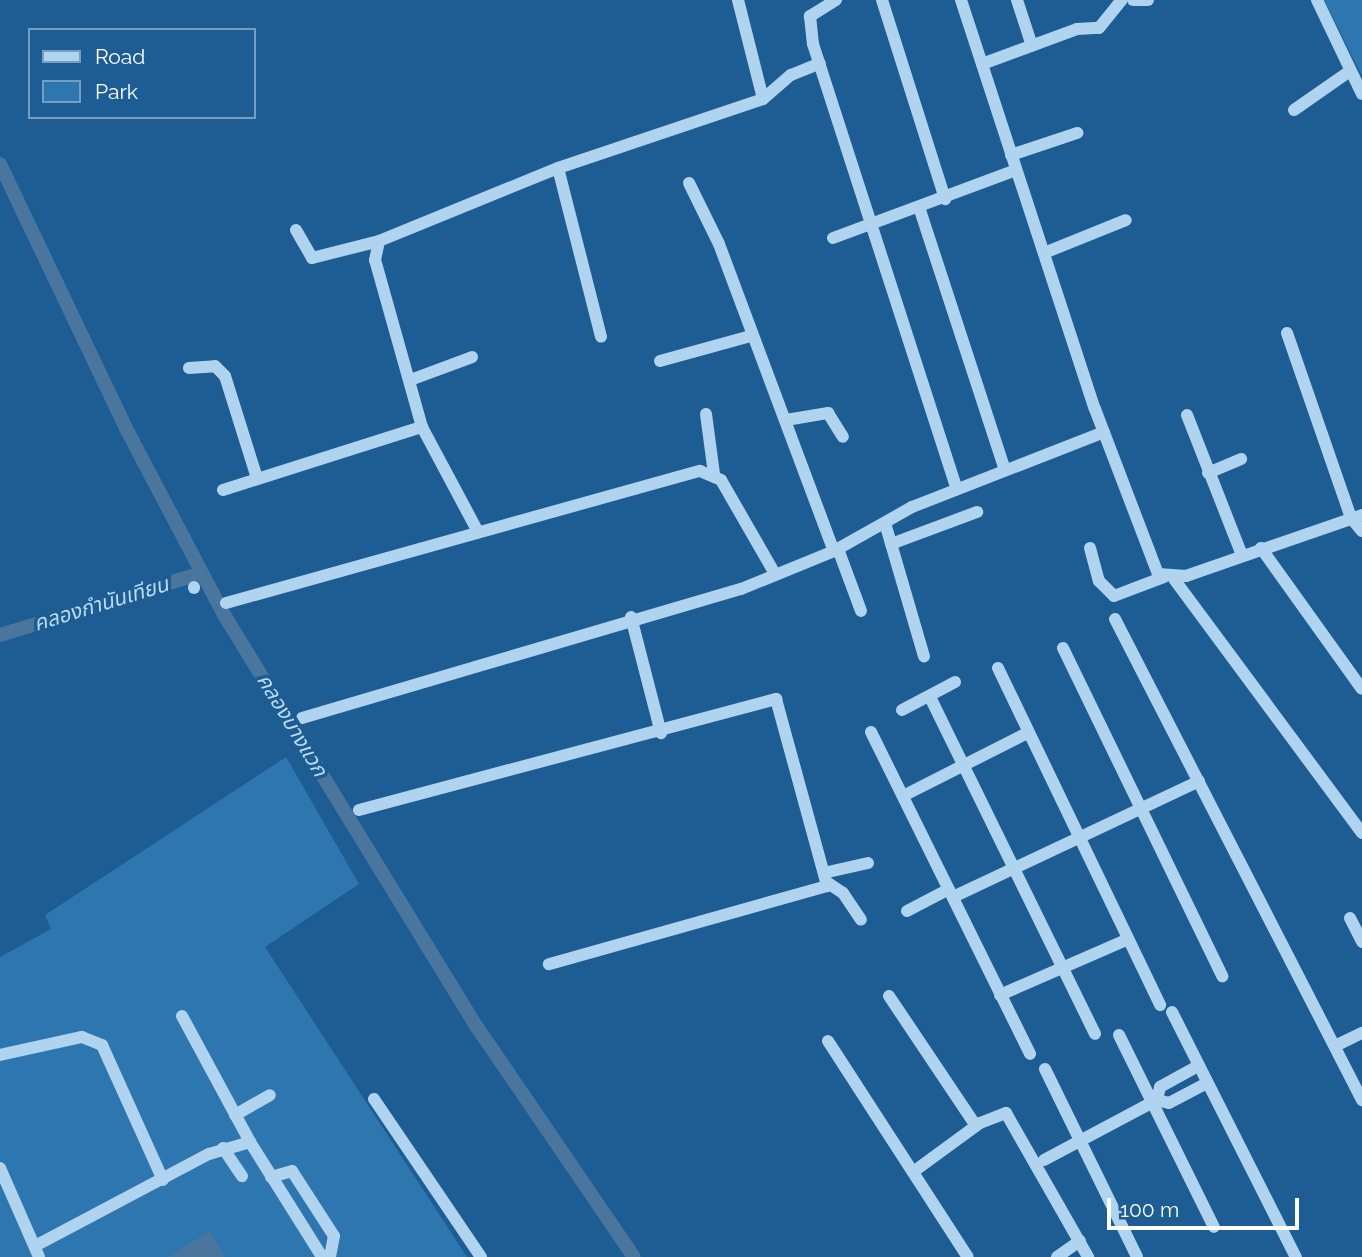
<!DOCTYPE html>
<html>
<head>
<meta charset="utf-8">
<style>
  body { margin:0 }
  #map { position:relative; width:1362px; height:1257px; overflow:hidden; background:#1d5d94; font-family:Raleway,"Noto Sans Thai",sans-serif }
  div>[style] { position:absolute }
  .green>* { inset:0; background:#2d76b0 }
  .water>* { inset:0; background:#4a769d }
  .canal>* { height:14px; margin:-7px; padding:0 7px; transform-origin:7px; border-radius:7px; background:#4a769d }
  .minor>* { height:12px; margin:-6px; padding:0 6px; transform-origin:6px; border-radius:6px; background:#b0d3ef }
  span { translate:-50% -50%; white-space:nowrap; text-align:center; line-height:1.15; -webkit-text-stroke:7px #1d5d94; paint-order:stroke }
  .water-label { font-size:21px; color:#bcdcf5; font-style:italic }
  .legend { position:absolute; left:28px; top:28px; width:228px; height:91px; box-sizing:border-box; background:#1d5d94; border:2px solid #779ebf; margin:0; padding:9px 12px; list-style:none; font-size:21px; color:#fff }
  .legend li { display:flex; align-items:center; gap:14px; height:35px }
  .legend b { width:35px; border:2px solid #779ebf }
  .scale { position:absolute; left:1107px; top:1198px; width:192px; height:32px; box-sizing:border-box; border:4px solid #fff; border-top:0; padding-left:9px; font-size:21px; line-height:24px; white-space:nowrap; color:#fff; -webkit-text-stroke:5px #1d5d94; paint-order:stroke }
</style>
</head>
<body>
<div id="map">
  <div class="green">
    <div style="clip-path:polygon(1324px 0,1362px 0,1362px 76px)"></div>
    <div style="clip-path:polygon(286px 757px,359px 884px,265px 947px,467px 1257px,0 1257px,0 957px,51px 929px,45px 915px)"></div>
  </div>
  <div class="water">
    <div style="clip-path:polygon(210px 1231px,225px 1257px,168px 1257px)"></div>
  </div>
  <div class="canal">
    <div style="left:0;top:164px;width:297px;rotate:64.5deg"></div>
    <div style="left:128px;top:432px;width:204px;rotate:62.3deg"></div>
    <div style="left:223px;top:613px;width:486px;rotate:58.5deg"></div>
    <div style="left:477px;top:1027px;width:278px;rotate:55.7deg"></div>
    <div style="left:0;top:635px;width:211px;rotate:-17.1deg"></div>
  </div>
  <div class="minor">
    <div style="left:738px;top:0;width:102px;rotate:75.8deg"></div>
    <div style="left:836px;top:0;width:31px;rotate:148deg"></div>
    <div style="left:810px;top:16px;width:28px;rotate:84deg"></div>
    <div style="left:813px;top:44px;width:468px;rotate:72.1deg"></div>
    <div style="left:882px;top:0;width:209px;rotate:72.4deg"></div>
    <div style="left:961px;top:0;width:430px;rotate:71.9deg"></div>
    <div style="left:1095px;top:409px;width:177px;rotate:69.1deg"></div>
    <div style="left:1158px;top:574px;width:28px;rotate:4deg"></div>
    <div style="left:1186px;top:576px;width:186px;rotate:-19.1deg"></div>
    <div style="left:1017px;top:0;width:48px;rotate:71.9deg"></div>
    <div style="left:1133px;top:0;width:15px"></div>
    <div style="left:1317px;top:0;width:104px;rotate:64.4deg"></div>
    <div style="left:982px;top:64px;width:101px;rotate:-20.2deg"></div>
    <div style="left:1077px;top:29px;width:22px;rotate:-3deg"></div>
    <div style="left:1099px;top:28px;width:36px;rotate:-51deg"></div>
    <div style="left:1294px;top:110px;width:68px;rotate:-34.9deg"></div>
    <div style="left:1011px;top:155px;width:70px;rotate:-18.4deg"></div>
    <div style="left:558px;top:168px;width:174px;rotate:75.7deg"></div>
    <div style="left:689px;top:183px;width:68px;rotate:63.8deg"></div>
    <div style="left:719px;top:244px;width:328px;rotate:69.5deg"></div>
    <div style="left:919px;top:207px;width:277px;rotate:71.9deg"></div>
    <div style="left:296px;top:230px;width:32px;rotate:60deg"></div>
    <div style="left:312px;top:258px;width:69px;rotate:-14.2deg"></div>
    <div style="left:833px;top:238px;width:195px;rotate:-20.4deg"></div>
    <div style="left:1044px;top:253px;width:88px;rotate:-21.9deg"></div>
    <div style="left:1287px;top:333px;width:196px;rotate:70.9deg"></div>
    <div style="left:1351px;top:518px;width:17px;rotate:50deg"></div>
    <div style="left:660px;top:361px;width:94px;rotate:-15.4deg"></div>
    <div style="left:189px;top:368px;width:26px;rotate:-4deg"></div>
    <div style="left:215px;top:366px;width:14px;rotate:45deg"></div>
    <div style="left:225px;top:376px;width:107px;rotate:72.6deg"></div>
    <div style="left:413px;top:379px;width:63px;rotate:-20.4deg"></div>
    <div style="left:706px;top:414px;width:61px;rotate:82.4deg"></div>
    <div style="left:1187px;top:415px;width:148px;rotate:68.6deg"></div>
    <div style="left:786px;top:420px;width:43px;rotate:-9.5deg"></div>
    <div style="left:828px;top:413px;width:28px;rotate:58deg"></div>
    <div style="left:422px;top:427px;width:173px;rotate:-105.7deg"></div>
    <div style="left:375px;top:260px;width:19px;rotate:-78deg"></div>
    <div style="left:379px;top:241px;width:193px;rotate:-22.2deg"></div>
    <div style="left:558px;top:168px;width:216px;rotate:-18.6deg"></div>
    <div style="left:763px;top:99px;width:37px;rotate:-41deg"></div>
    <div style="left:791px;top:75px;width:31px;rotate:-22deg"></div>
    <div style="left:1208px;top:473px;width:36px;rotate:-23deg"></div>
    <div style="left:223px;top:490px;width:209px;rotate:-17.6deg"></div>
    <div style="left:422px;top:427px;width:117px;rotate:61.9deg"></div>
    <div style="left:885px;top:523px;width:139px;rotate:73.7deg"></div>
    <div style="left:891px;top:544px;width:92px;rotate:-20.4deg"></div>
    <div style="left:1090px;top:548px;width:34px;rotate:75deg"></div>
    <div style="left:1099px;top:581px;width:21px;rotate:45deg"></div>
    <div style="left:1114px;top:596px;width:53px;rotate:-20.8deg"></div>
    <div style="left:1261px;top:548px;width:173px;rotate:54.4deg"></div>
    <div style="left:838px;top:549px;width:66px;rotate:69.6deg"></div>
    <div style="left:1174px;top:579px;width:316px;rotate:53.5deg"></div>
    <div style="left:194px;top:587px;width:1px;rotate:90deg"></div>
    <div style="left:226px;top:603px;width:492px;rotate:-15.6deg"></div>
    <div style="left:700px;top:471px;width:23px;rotate:23deg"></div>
    <div style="left:721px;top:480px;width:108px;rotate:60.1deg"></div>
    <div style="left:631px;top:617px;width:120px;rotate:75.5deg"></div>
    <div style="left:1115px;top:619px;width:541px;rotate:62.82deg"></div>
    <div style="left:1063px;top:648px;width:365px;rotate:64.1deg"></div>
    <div style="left:998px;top:668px;width:374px;rotate:64.3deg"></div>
    <div style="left:930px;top:697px;width:375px;rotate:63.9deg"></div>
    <div style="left:902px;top:710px;width:60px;rotate:-27.8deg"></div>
    <div style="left:302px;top:718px;width:458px;rotate:-16.4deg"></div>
    <div style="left:741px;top:589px;width:100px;rotate:-22.2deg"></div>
    <div style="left:834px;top:551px;width:90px;rotate:-29.4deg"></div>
    <div style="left:912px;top:507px;width:206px;rotate:-21.3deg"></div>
    <div style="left:871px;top:732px;width:359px;rotate:63.7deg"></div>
    <div style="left:903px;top:796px;width:139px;rotate:-26.9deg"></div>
    <div style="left:359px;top:810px;width:432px;rotate:-14.9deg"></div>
    <div style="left:776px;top:699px;width:194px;rotate:74.7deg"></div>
    <div style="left:827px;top:886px;width:289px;rotate:164.3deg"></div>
    <div style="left:828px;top:872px;width:41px;rotate:-12.7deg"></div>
    <div style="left:828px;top:883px;width:18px;rotate:34deg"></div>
    <div style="left:843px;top:893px;width:32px;rotate:56deg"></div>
    <div style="left:953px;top:897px;width:272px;rotate:-25.2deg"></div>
    <div style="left:907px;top:911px;width:47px;rotate:-27.6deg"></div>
    <div style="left:1350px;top:918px;width:27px;rotate:63deg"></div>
    <div style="left:1000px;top:995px;width:137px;rotate:-23.6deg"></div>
    <div style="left:889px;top:996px;width:156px;rotate:56.2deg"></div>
    <div style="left:1172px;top:1012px;width:275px;rotate:63.2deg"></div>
    <div style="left:182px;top:1016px;width:143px;rotate:61.6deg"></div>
    <div style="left:1119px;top:1035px;width:214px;rotate:63.7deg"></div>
    <div style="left:828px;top:1041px;width:257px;rotate:57.1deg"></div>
    <div style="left:1335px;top:1046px;width:30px;rotate:-26deg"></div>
    <div style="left:0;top:1055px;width:84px;rotate:-12.4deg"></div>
    <div style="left:82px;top:1037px;width:22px;rotate:22deg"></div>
    <div style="left:102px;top:1045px;width:148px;rotate:65.7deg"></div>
    <div style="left:1198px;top:1066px;width:43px;rotate:151.1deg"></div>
    <div style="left:1160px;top:1087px;width:13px;rotate:103deg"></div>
    <div style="left:1157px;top:1100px;width:12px;rotate:14deg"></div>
    <div style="left:1169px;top:1103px;width:43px;rotate:-27.8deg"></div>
    <div style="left:1045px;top:1069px;width:209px;rotate:63.9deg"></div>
    <div style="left:374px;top:1099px;width:191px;rotate:55.9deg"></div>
    <div style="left:235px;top:1115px;width:40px;rotate:-29.7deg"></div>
    <div style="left:223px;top:1148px;width:34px;rotate:56deg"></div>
    <div style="left:1044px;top:1160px;width:128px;rotate:-28deg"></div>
    <div style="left:0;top:1168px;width:97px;rotate:66.3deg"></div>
    <div style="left:913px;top:1172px;width:83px;rotate:-36.2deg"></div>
    <div style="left:980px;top:1123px;width:28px;rotate:-21deg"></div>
    <div style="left:1006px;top:1113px;width:166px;rotate:60.3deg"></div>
    <div style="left:271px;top:1177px;width:22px;rotate:-16deg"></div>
    <div style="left:292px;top:1171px;width:77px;rotate:57.1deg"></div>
    <div style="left:334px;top:1236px;width:21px;rotate:101deg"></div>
    <div style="left:35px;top:1246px;width:197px;rotate:-27.9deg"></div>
    <div style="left:209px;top:1154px;width:43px;rotate:-16.3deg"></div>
    <div style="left:250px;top:1142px;width:136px;rotate:57.9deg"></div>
    <div style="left:1057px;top:1257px;width:28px;rotate:-35deg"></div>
  </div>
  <div class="water-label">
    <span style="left:101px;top:604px;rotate:-17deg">คลองกำนันเทียน</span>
    <span style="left:292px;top:725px;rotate:59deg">คลองบางแวก</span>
  </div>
  <ul class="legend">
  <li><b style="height:9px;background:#b0d3ef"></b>Road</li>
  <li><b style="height:19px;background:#2d76b0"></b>Park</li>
  </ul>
  <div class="scale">100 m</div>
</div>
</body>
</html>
